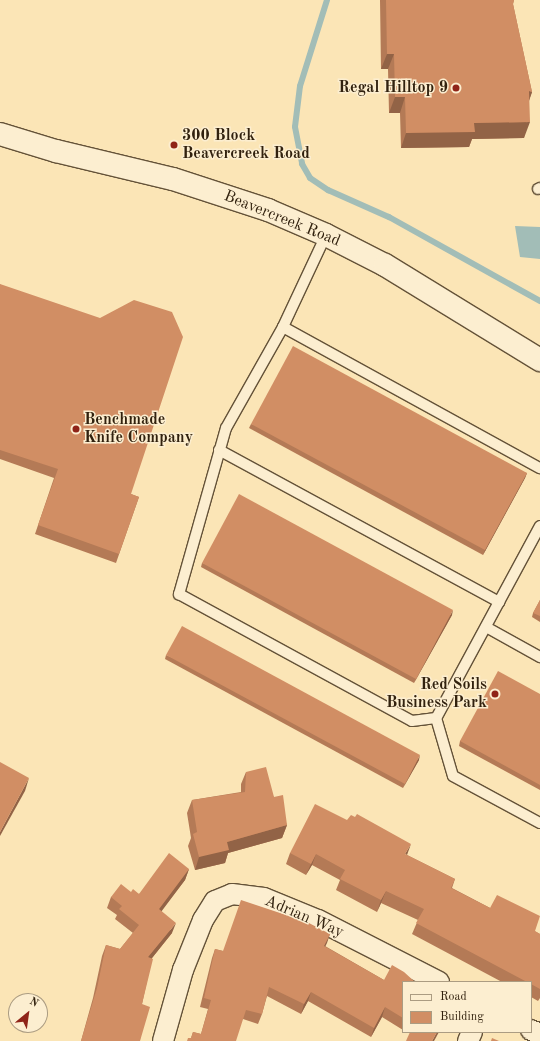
<!DOCTYPE html>
<html>
<head>
<meta charset="utf-8">
<style>
  body { margin:0 }
  #map { position:relative; width:540px; height:1041px; overflow:hidden; background:#fbe5b6; font-family:"Old Standard TT",serif }
  div>[style] { position:absolute }
  .water>* { inset:0; background:#a2bdb7 }
  .stream>* { height:6px; margin:-3px; padding:0 3px; transform-origin:3px; border-radius:3px; background:#a2bdb7 }
  .roads { filter:drop-shadow(1px 0 #645238) drop-shadow(-1px 0 #645238) drop-shadow(0 1px #645238) drop-shadow(0 -1px #645238) }
  .service>* { height:10px; margin:-5px; padding:0 5px; transform-origin:5px; border-radius:5px; background:#fceed0 }
  .minor>* { height:20px; margin:-10px; padding:0 10px; transform-origin:10px; border-radius:10px; background:#fceed0 }
  .secondary>* { height:22px; margin:-11px; padding:0 11px; transform-origin:11px; border-radius:11px; background:#fceed0 }
  .wall>* { inset:0; background:#b47a56 }
  .shaded-wall>* { inset:0; background:#926346 }
  .building>* { inset:0; background:#d18e64 }
  .dots>* { width:11px; height:11px; translate:-50% -50%; box-sizing:border-box; border:2px solid #fceed0; border-radius:50% }
  span { translate:-50% -50%; white-space:nowrap; text-align:center; line-height:1.15; -webkit-text-stroke:3px #fceed0; paint-order:stroke }
  .poi-label { font-size:16px; color:#31210e; font-weight:700 }
  .right { translate:-100% -50%; text-align:right }
  .left { translate:0 -50%; text-align:left }
  .street-label { font-size:16px; color:#31210e }
  .legend { position:absolute; left:402px; top:981px; width:130px; height:52px; box-sizing:border-box; background:#fceed0; border:1px solid #ab9c82; margin:0; padding:5px 7px; list-style:none; font-size:12px; color:#31210e }
  .legend li { display:flex; align-items:center; gap:8px; height:20px }
  .legend b { width:20px; border:1px solid #ab9c82 }
  .north { position:absolute; left:8px; top:993px; width:40px; height:40px; box-sizing:border-box; background:#fceed0; border:1px solid #ab9c82; border-radius:50%; rotate:29deg; font-size:11px; font-weight:700; line-height:16px; text-align:center; color:#31210e }
  .north::after { content:''; display:block; margin:auto; width:14px; height:18px; background:#8f2418; clip-path:polygon(50% 0,100% 100%,50% 72%,0 100%) }
</style>
</head>
<body>
<div id="map">
  <div class="water">
    <div style="clip-path:polygon(515px 226px,540px 227px,540px 259px,520px 257px)"></div>
  </div>
  <div class="stream">
    <div style="left:327px;top:0;width:90px;rotate:107.4deg"></div>
    <div style="left:300px;top:86px;width:41px;rotate:97deg"></div>
    <div style="left:295px;top:127px;width:38px;rotate:79deg"></div>
    <div style="left:302px;top:164px;width:16px;rotate:60deg"></div>
    <div style="left:310px;top:178px;width:22px;rotate:34deg"></div>
    <div style="left:328px;top:190px;width:67px;rotate:23.9deg"></div>
    <div style="left:389px;top:217px;width:173px;rotate:29.1deg"></div>
  </div>
  <div class="roads">
    <div class="service">
      <div style="left:538px;top:189px;width:2px;rotate:-27deg"></div>
      <div style="left:326px;top:235px;width:102px;rotate:115.1deg"></div>
      <div style="left:283px;top:327px;width:116px;rotate:119.4deg"></div>
      <div style="left:226px;top:428px;width:173px;rotate:105.8deg"></div>
      <div style="left:179px;top:594px;width:265px;rotate:28.6deg"></div>
      <div style="left:412px;top:721px;width:24px;rotate:-7deg"></div>
      <div style="left:283px;top:327px;width:293px;rotate:28.8deg"></div>
      <div style="left:219px;top:450px;width:319px;rotate:28.5deg"></div>
      <div style="left:540px;top:526px;width:218px;rotate:118.4deg"></div>
      <div style="left:436px;top:718px;width:60px;rotate:73.7deg"></div>
      <div style="left:453px;top:776px;width:99px;rotate:28.4deg"></div>
      <div style="left:486px;top:627px;width:62px;rotate:29.1deg"></div>
    </div>
    <div class="minor">
      <div style="left:531px;top:1030px;width:10px;rotate:24deg"></div>
      <div style="left:163px;top:1041px;width:74px;rotate:-74.3deg"></div>
      <div style="left:183px;top:970px;width:54px;rotate:-68.2deg"></div>
      <div style="left:203px;top:920px;width:22px;rotate:-58deg"></div>
      <div style="left:215px;top:901px;width:18px;rotate:-22deg"></div>
      <div style="left:232px;top:894px;width:32px;rotate:7deg"></div>
      <div style="left:264px;top:898px;width:58px;rotate:22.2deg"></div>
      <div style="left:318px;top:920px;width:136px;rotate:27.1deg"></div>
      <div style="left:468px;top:1041px;width:10px;rotate:-66deg"></div>
    </div>
    <div class="secondary">
      <div style="left:0;top:134px;width:59px;rotate:16.9deg"></div>
      <div style="left:56px;top:151px;width:120px;rotate:13.5deg"></div>
      <div style="left:173px;top:179px;width:100px;rotate:18.1deg"></div>
      <div style="left:268px;top:210px;width:63px;rotate:23.3deg"></div>
      <div style="left:326px;top:235px;width:66px;rotate:27deg"></div>
      <div style="left:385px;top:265px;width:182px;rotate:31.5deg"></div>
    </div>
  </div>
  <div class="wall">
    <div style="clip-path:polygon(380px 0,514px 0,513px 4px,532px 92px,529px 100px,524px 138px,472px 139px,469px 147px,401px 148px,400px 113px,389px 113px,388px 69px,381px 69px)"></div>
    <div style="clip-path:polygon(0 284px,131px 494px,139px 497px,116px 563px,35px 534px,54px 478px,0 459px)"></div>
    <div style="clip-path:polygon(251px 424px,527px 473px,525px 478px,483px 555px,249px 428px)"></div>
    <div style="clip-path:polygon(202px 563px,452px 615px,414px 683px,201px 567px)"></div>
    <div style="clip-path:polygon(540px 600px,540px 622px,532px 617px,533px 613px)"></div>
    <div style="clip-path:polygon(166px 655px,419px 760px,403px 788px,165px 659px)"></div>
    <div style="clip-path:polygon(540px 694px,540px 790px,459px 746px,460px 741px)"></div>
    <div style="clip-path:polygon(246px 772px,274px 797px,287px 825px,282px 838px,228px 853px,225px 863px,195px 870px,188px 846px,191px 838px,187px 813px,192px 800px,241px 792px,241px 784px)"></div>
    <div style="clip-path:polygon(290px 853px,407px 855px,455px 879px,452px 888px,540px 934px,540px 998px,538px 1001px,531px 997px,531px 982px,502px 982px,412px 934px,418px 920px,381px 903px,377px 912px,336px 890px,340px 880px,312px 865px,306px 875px,286px 864px)"></div>
    <div style="clip-path:polygon(189px 869px,185px 880px,161px 911px,172px 933px,152px 958px,142px 1004px,140px 1041px,81px 1041px,93px 998px,102px 956px,106px 945px,120px 949px,133px 933px,115px 919px,117px 915px,107px 908px,111px 897px,131px 892px,139px 894px)"></div>
    <div style="clip-path:polygon(330px 934px,325px 946px,384px 980px,403px 982px,403px 1030px,382px 1017px,371px 1037px,308px 1001px,301px 1014px,267px 996px,262px 1014px,258px 1024px,243px 1019px,191px 1038px,193px 1032px,201px 1034px,208px 1009px,200px 1007px,212px 958px,215px 949px,223px 951px)"></div>
  </div>
  <div class="shaded-wall">
    <div style="clip-path:polygon(387px 54px,394px 54px,388px 69px,381px 69px)"></div>
    <div style="clip-path:polygon(529px 91px,532px 92px,527px 107px)"></div>
    <div style="clip-path:polygon(395px 97px,405px 97px,400px 113px,389px 113px)"></div>
    <div style="clip-path:polygon(530px 122px,524px 138px,472px 139px,469px 147px,401px 148px,406px 133px,474px 123px)"></div>
    <div style="clip-path:polygon(527px 473px,525px 478px,483px 555px,485px 550px)"></div>
    <div style="clip-path:polygon(453px 610px,452px 615px,414px 683px,416px 679px)"></div>
    <div style="clip-path:polygon(420px 755px,419px 760px,403px 788px,405px 784px)"></div>
    <div style="clip-path:polygon(29px 778px,25px 791px,0 836px,0 832px)"></div>
    <div style="clip-path:polygon(287px 825px,282px 838px,228px 853px,225px 863px,195px 870px,199px 857px,227px 842px)"></div>
    <div style="clip-path:polygon(411px 844px,407px 855px,405px 854px)"></div>
    <div style="clip-path:polygon(316px 854px,312px 865px,306px 875px,311px 864px)"></div>
    <div style="clip-path:polygon(189px 869px,185px 880px,155px 920px,159px 909px)"></div>
    <div style="clip-path:polygon(386px 891px,381px 903px,377px 912px,381px 900px)"></div>
    <div style="clip-path:polygon(176px 923px,172px 933px,144px 968px,148px 957px)"></div>
    <div style="clip-path:polygon(330px 934px,327px 943px,321px 955px,324px 946px)"></div>
    <div style="clip-path:polygon(311px 992px,308px 1001px,301px 1014px,304px 1004px)"></div>
    <div style="clip-path:polygon(385px 1007px,382px 1017px,371px 1037px,374px 1028px)"></div>
    <div style="clip-path:polygon(437px 1032px,439px 1032px,434px 1041px,432px 1041px)"></div>
  </div>
  <div class="building">
    <div style="clip-path:polygon(386px 0,514px 0,513px 4px,532px 92px,529px 91px,530px 122px,474px 123px,475px 132px,406px 133px,405px 97px,395px 97px,394px 54px,387px 54px)"></div>
    <div style="clip-path:polygon(0 284px,100px 318px,134px 300px,172px 312px,183px 337px,131px 494px,139px 497px,119px 554px,38px 525px,58px 469px,0 450px)"></div>
    <div style="clip-path:polygon(293px 346px,527px 473px,485px 550px,251px 424px)"></div>
    <div style="clip-path:polygon(239px 494px,453px 610px,416px 679px,202px 563px)"></div>
    <div style="clip-path:polygon(540px 600px,540px 616px,533px 613px)"></div>
    <div style="clip-path:polygon(182px 626px,420px 755px,405px 784px,166px 655px)"></div>
    <div style="clip-path:polygon(498px 671px,540px 694px,540px 785px,460px 741px)"></div>
    <div style="clip-path:polygon(0 762px,29px 778px,0 832px)"></div>
    <div style="clip-path:polygon(266px 767px,274px 797px,283px 795px,287px 825px,227px 842px,229px 850px,199px 857px,193px 834px,197px 832px,192px 800px,245px 792px,246px 772px)"></div>
    <div style="clip-path:polygon(315px 804px,347px 820px,351px 815px,355px 817px,357px 814px,411px 844px,405px 854px,455px 879px,451px 888px,490px 908px,497px 895px,540px 916px,535px 931px,540px 934px,540px 989px,531px 984px,531px 982px,527px 982px,416px 923px,424px 909px,386px 891px,381px 900px,340px 879px,345px 870px,316px 854px,311px 864px,290px 853px)"></div>
    <div style="clip-path:polygon(169px 853px,189px 869px,159px 909px,176px 923px,148px 957px,153px 959px,142px 1004px,150px 1007px,140px 1041px,81px 1041px,97px 988px,106px 945px,120px 949px,139px 925px,119px 909px,122px 906px,111px 897px,121px 884px,131px 892px,133px 889px,139px 894px)"></div>
    <div style="clip-path:polygon(241px 900px,307px 922px,330px 934px,324px 946px,384px 980px,392px 965px,404px 972px,415px 982px,403px 982px,403px 1018px,385px 1007px,374px 1028px,311px 992px,304px 1004px,269px 987px,262px 1014px,246px 1010px,236px 1041px,187px 1041px,188px 1038px,191px 1038px,193px 1032px,201px 1034px,211px 1000px,204px 998px,215px 949px,223px 951px)"></div>
    <div style="clip-path:polygon(410px 1032px,437px 1032px,432px 1041px,406px 1041px)"></div>
    <div style="clip-path:polygon(492px 1038px,499px 1041px,491px 1041px)"></div>
  </div>
  <div class="dots">
    <div style="left:456px;top:88px;background:#8f2418"></div>
    <div style="left:174px;top:145px;background:#8f2418"></div>
    <div style="left:76px;top:429px;background:#8f2418"></div>
    <div style="left:495px;top:694px;background:#8f2418"></div>
  </div>
  <div class="poi-label">
    <span class="right" style="left:448px;top:88px">Regal Hilltop 9</span>
    <span class="left" style="left:182px;top:145px">300 Block<br>Beavercreek Road</span>
    <span class="left" style="left:84px;top:429px">Benchmade<br>Knife Company</span>
    <span class="right" style="left:487px;top:694px">Red Soils<br>Business Park</span>
  </div>
  <div class="street-label">
    <span style="left:282px;top:219px;rotate:22deg">Beavercreek Road</span>
    <span style="left:304px;top:917px;rotate:23deg">Adrian Way</span>
  </div>
  <ul class="legend">
  <li><b style="height:5px;background:#fceed0"></b>Road</li>
  <li><b style="height:11px;background:#d18e64"></b>Building</li>
  </ul>
  <div class="north">N</div>
</div>
</body>
</html>
